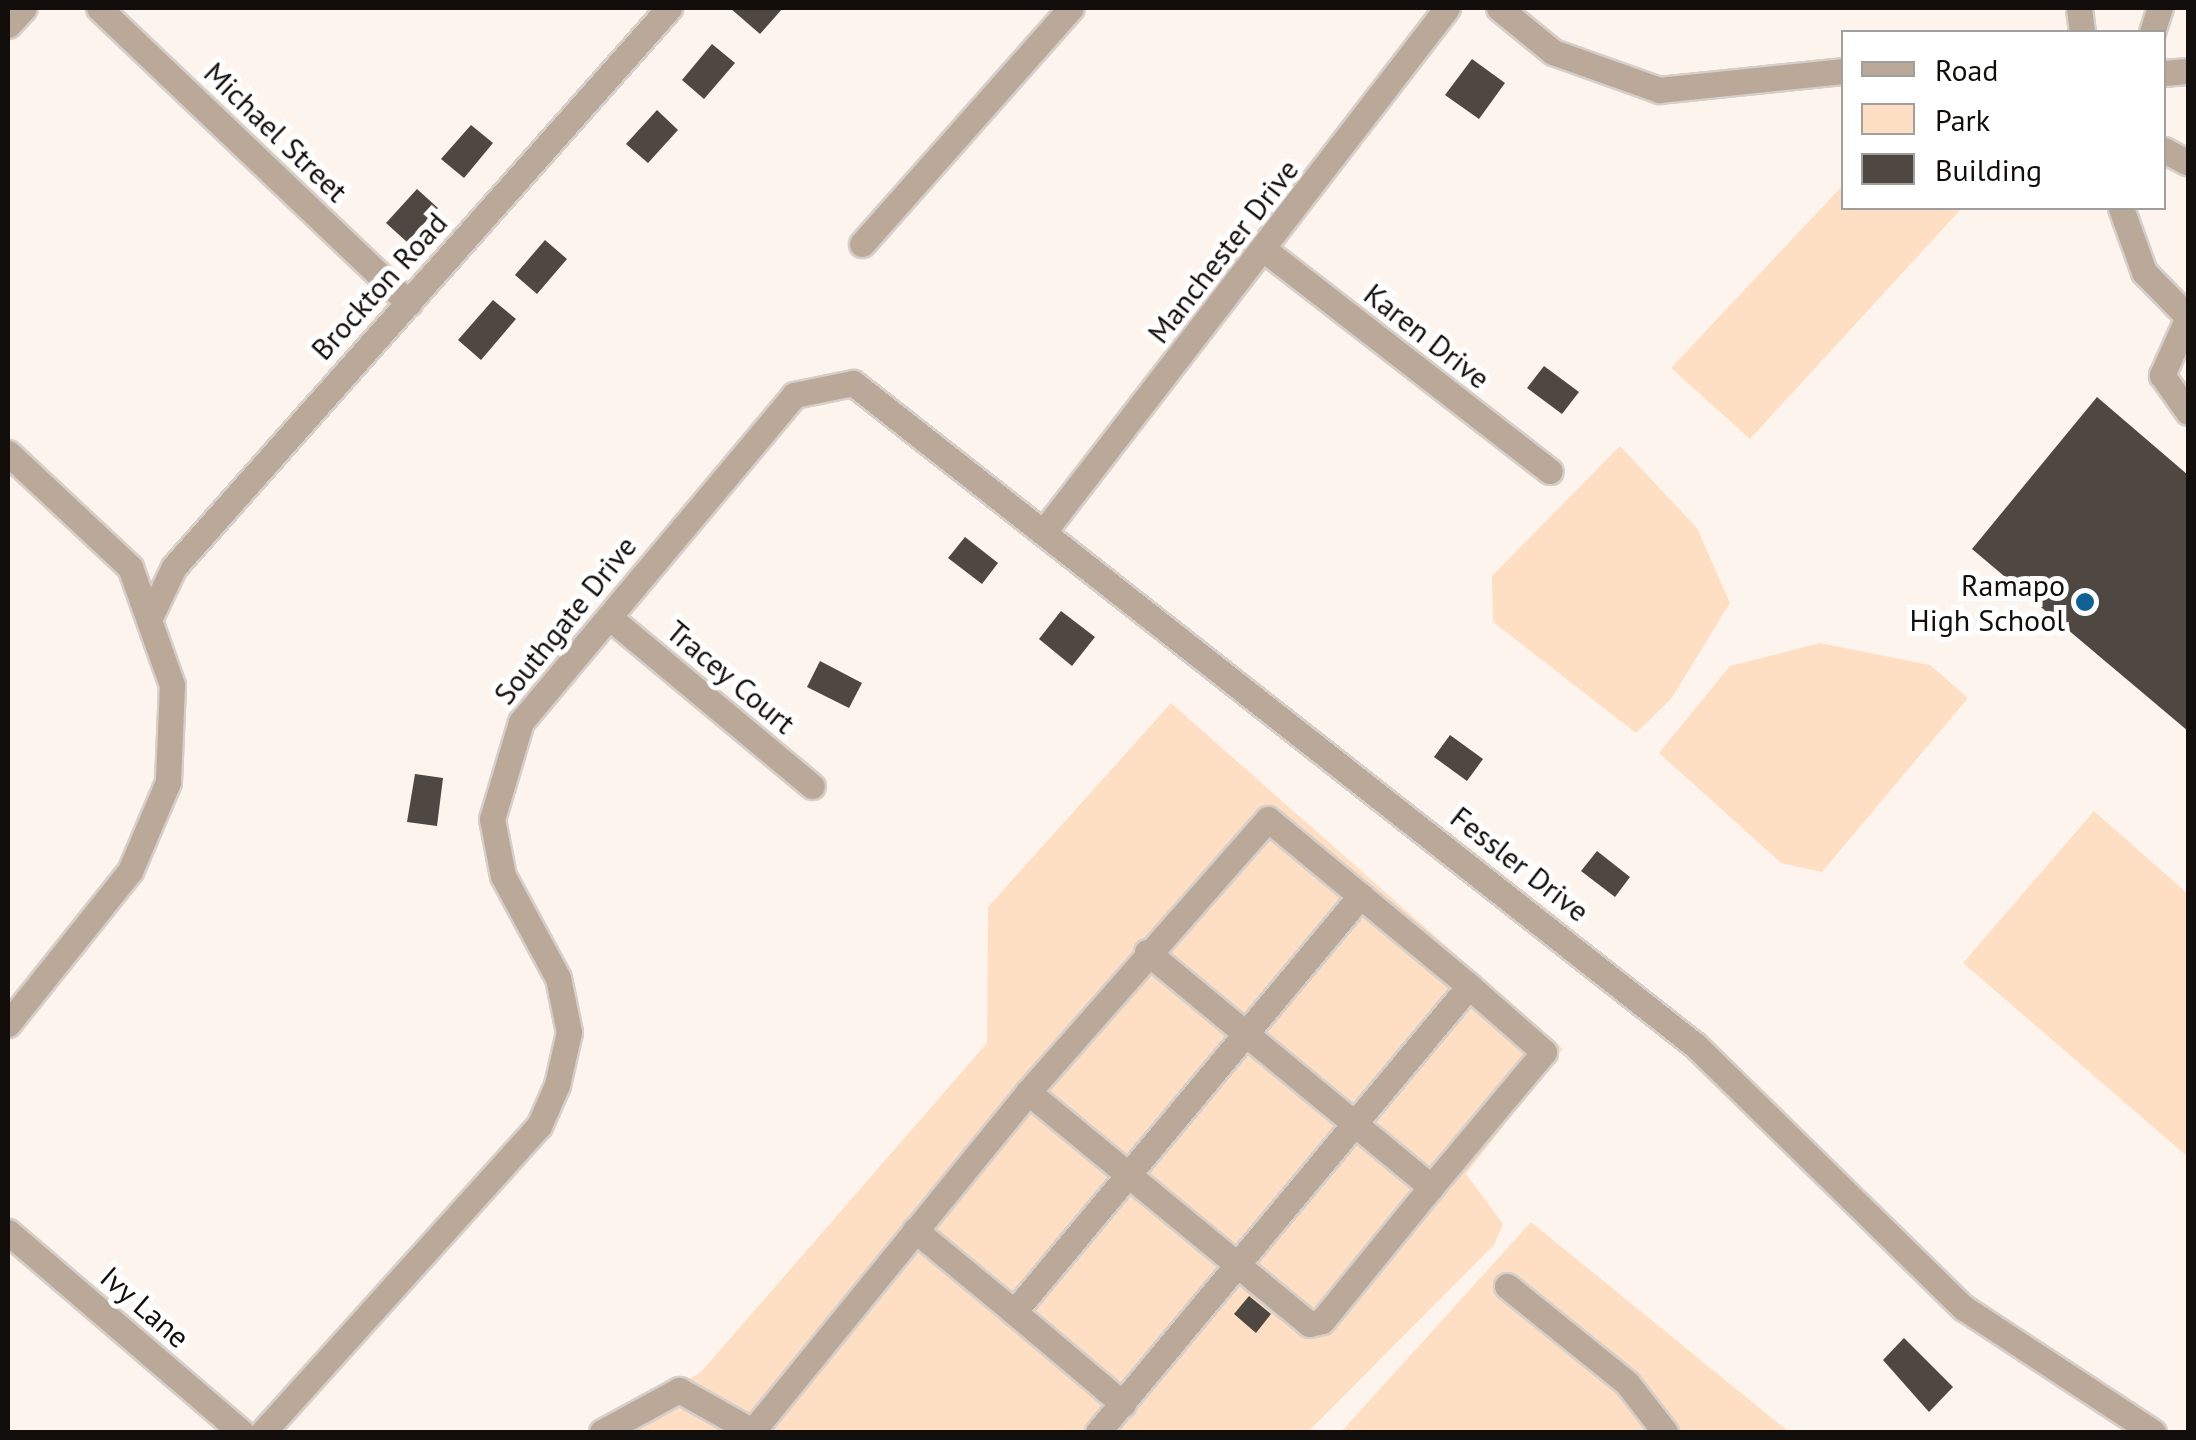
<!DOCTYPE html>
<html>
<head>
<meta charset="utf-8">
<style>
  body { margin:0 }
  #map { position:relative; width:2196px; height:1440px; overflow:hidden; background:#fcf4ed; font-family:"PT Sans",sans-serif }
  div>[style] { position:absolute }
  .green>* { inset:0; background:#fedfc3 }
  .building>* { inset:0; background:#4e4742 }
  .roads { filter:drop-shadow(2px 0 #d6cfc9) drop-shadow(-2px 0 #d6cfc9) drop-shadow(0 2px #d6cfc9) drop-shadow(0 -2px #d6cfc9) }
  .minor>* { height:25px; margin:-12.5px; padding:0 12.5px; transform-origin:12.5px; border-radius:12.5px; background:#baa898 }
  .dots>* { width:28px; height:28px; translate:-50% -50%; box-sizing:border-box; border:5px solid #fff; border-radius:50% }
  span { translate:-50% -50%; white-space:nowrap; text-align:center; line-height:1.15; -webkit-text-stroke:10px #fff; paint-order:stroke }
  .street-label { font-size:30px; color:#110e0c }
  .poi-label { font-size:30px; color:#110e0c }
  .right { translate:-100% -50%; text-align:right }
  .frame { position:absolute; inset:0; border:10px solid #110e0c; pointer-events:none }
  .legend { position:absolute; left:1841px; top:30px; width:325px; height:180px; box-sizing:border-box; background:#fff; border:2px solid #a09f9e; margin:0; padding:12px 18px; list-style:none; font-size:30px; color:#110e0c }
  .legend li { display:flex; align-items:center; gap:20px; height:50px }
  .legend b { width:50px; border:2px solid #a09f9e }
</style>
</head>
<body>
<div id="map">
  <div class="green">
    <div style="clip-path:polygon(1843px 185px,1844px 208px,1962px 208px,1750px 439px,1671px 368px)"></div>
    <div style="clip-path:polygon(1620px 446px,1697px 528px,1730px 603px,1671px 699px,1636px 733px,1493px 622px,1492px 576px)"></div>
    <div style="clip-path:polygon(1820px 643px,1930px 665px,1968px 698px,1822px 872px,1781px 863px,1659px 753px,1730px 666px)"></div>
    <div style="clip-path:polygon(1171px 703px,1563px 1049px,1466px 1174px,1503px 1224px,1494px 1245px,1308px 1432px,603px 1432px,701px 1372px,987px 1043px,988px 907px)"></div>
    <div style="clip-path:polygon(2094px 811px,2188px 894px,2188px 1157px,1963px 963px)"></div>
    <div style="clip-path:polygon(1531px 1222px,1789px 1432px,1341px 1432px)"></div>
  </div>
  <div class="building">
    <div style="clip-path:polygon(730px 8px,783px 8px,760px 34px)"></div>
    <div style="clip-path:polygon(712px 44px,735px 63px,704px 99px,682px 80px)"></div>
    <div style="clip-path:polygon(1472px 59px,1505px 83px,1479px 119px,1445px 95px)"></div>
    <div style="clip-path:polygon(657px 110px,678px 130px,648px 163px,626px 144px)"></div>
    <div style="clip-path:polygon(471px 125px,493px 143px,464px 178px,441px 159px)"></div>
    <div style="clip-path:polygon(417px 189px,438px 208px,407px 242px,386px 223px)"></div>
    <div style="clip-path:polygon(545px 240px,567px 259px,537px 294px,515px 275px)"></div>
    <div style="clip-path:polygon(493px 300px,516px 319px,481px 360px,458px 340px)"></div>
    <div style="clip-path:polygon(1544px 366px,1579px 392px,1562px 414px,1527px 388px)"></div>
    <div style="clip-path:polygon(2097px 397px,2188px 475px,2188px 731px,1972px 549px)"></div>
    <div style="clip-path:polygon(965px 537px,998px 563px,982px 584px,948px 558px)"></div>
    <div style="clip-path:polygon(1061px 611px,1095px 637px,1072px 666px,1039px 639px)"></div>
    <div style="clip-path:polygon(820px 661px,862px 683px,849px 708px,807px 687px)"></div>
    <div style="clip-path:polygon(1450px 735px,1483px 759px,1467px 781px,1434px 757px)"></div>
    <div style="clip-path:polygon(415px 774px,443px 778px,437px 826px,407px 822px)"></div>
    <div style="clip-path:polygon(1597px 851px,1630px 877px,1615px 897px,1581px 871px)"></div>
    <div style="clip-path:polygon(1249px 1296px,1271px 1314px,1256px 1333px,1234px 1314px)"></div>
    <div style="clip-path:polygon(1904px 1338px,1953px 1387px,1929px 1412px,1883px 1360px)"></div>
  </div>
  <div class="roads">
    <div class="minor">
      <div style="left:99px;top:8px;width:428px;rotate:43.6deg"></div>
      <div style="left:1499px;top:8px;width:70px;rotate:39.2deg"></div>
      <div style="left:1553px;top:52px;width:113px;rotate:19.7deg"></div>
      <div style="left:1659px;top:90px;width:186px;rotate:-5.9deg"></div>
      <div style="left:2079px;top:8px;width:24px;rotate:83deg"></div>
      <div style="left:8px;top:25px;width:23px;rotate:-47deg"></div>
      <div style="left:2152px;top:32px;width:25px;rotate:-72deg"></div>
      <div style="left:2164px;top:73px;width:24px;rotate:-5deg"></div>
      <div style="left:2164px;top:150px;width:27px;rotate:28deg"></div>
      <div style="left:2121px;top:208px;width:68px;rotate:70.2deg"></div>
      <div style="left:2144px;top:272px;width:63px;rotate:45.6deg"></div>
      <div style="left:862px;top:244px;width:315px;rotate:-48.5deg"></div>
      <div style="left:1266px;top:251px;width:359px;rotate:37.8deg"></div>
      <div style="left:2188px;top:317px;width:64px;rotate:114.1deg"></div>
      <div style="left:2162px;top:375px;width:45px;rotate:54.9deg"></div>
      <div style="left:8px;top:453px;width:167px;rotate:43.1deg"></div>
      <div style="left:130px;top:567px;width:125px;rotate:70.4deg"></div>
      <div style="left:172px;top:685px;width:97px;rotate:92.4deg"></div>
      <div style="left:168px;top:782px;width:97px;rotate:113.1deg"></div>
      <div style="left:130px;top:871px;width:196px;rotate:128.6deg"></div>
      <div style="left:1045px;top:530px;width:659px;rotate:-52.4deg"></div>
      <div style="left:150px;top:617px;width:55px;rotate:-64.4deg"></div>
      <div style="left:174px;top:567px;width:747px;rotate:-48.47deg"></div>
      <div style="left:609px;top:617px;width:264px;rotate:39.8deg"></div>
      <div style="left:1147px;top:952px;width:369px;rotate:39.6deg"></div>
      <div style="left:1431px;top:1187px;width:176px;rotate:-50.1deg"></div>
      <div style="left:1544px;top:1052px;width:100px;rotate:-138.7deg"></div>
      <div style="left:1028px;top:1092px;width:364px;rotate:39.5deg"></div>
      <div style="left:1309px;top:1324px;width:13px;rotate:-13deg"></div>
      <div style="left:1322px;top:1321px;width:173px;rotate:-50.9deg"></div>
      <div style="left:915px;top:1230px;width:129px;rotate:39.6deg"></div>
      <div style="left:8px;top:1232px;width:307px;rotate:40.6deg"></div>
      <div style="left:1507px;top:1286px;width:154px;rotate:38.9deg"></div>
      <div style="left:1627px;top:1383px;width:62px;rotate:52.2deg"></div>
      <div style="left:1123px;top:1404px;width:143px;rotate:-139.8deg"></div>
      <div style="left:1014px;top:1312px;width:542px;rotate:-50.23deg"></div>
      <div style="left:263px;top:1432px;width:412px;rotate:-48deg"></div>
      <div style="left:539px;top:1126px;width:45px;rotate:-66.3deg"></div>
      <div style="left:557px;top:1085px;width:54px;rotate:-77.2deg"></div>
      <div style="left:569px;top:1032px;width:55px;rotate:-101.5deg"></div>
      <div style="left:558px;top:978px;width:116px;rotate:-118.3deg"></div>
      <div style="left:503px;top:876px;width:58px;rotate:-100.9deg"></div>
      <div style="left:492px;top:819px;width:101px;rotate:-73.4deg"></div>
      <div style="left:521px;top:722px;width:426px;rotate:-50.1deg"></div>
      <div style="left:794px;top:395px;width:60px;rotate:-11.5deg"></div>
      <div style="left:853px;top:383px;width:1071px;rotate:38.18deg"></div>
      <div style="left:1695px;top:1045px;width:376px;rotate:44.4deg"></div>
      <div style="left:1964px;top:1308px;width:226px;rotate:33.3deg"></div>
      <div style="left:602px;top:1432px;width:88px;rotate:-28.6deg"></div>
      <div style="left:679px;top:1390px;width:84px;rotate:29.3deg"></div>
      <div style="left:752px;top:1432px;width:438px;rotate:-50.9deg"></div>
      <div style="left:1028px;top:1092px;width:363px;rotate:-48.7deg"></div>
      <div style="left:1268px;top:819px;width:261px;rotate:39.7deg"></div>
      <div style="left:1469px;top:986px;width:580px;rotate:129.75deg"></div>
    </div>
  </div>
  <div class="dots">
    <div style="left:2085px;top:602px;background:#116093"></div>
  </div>
  <div class="street-label">
    <span style="left:276px;top:132px;rotate:44deg">Michael Street</span>
    <span style="left:1223px;top:251px;rotate:-52deg">Manchester Drive</span>
    <span style="left:379px;top:286px;rotate:-48deg">Brockton Road</span>
    <span style="left:1427px;top:336px;rotate:38deg">Karen Drive</span>
    <span style="left:565px;top:620px;rotate:-51deg">Southgate Drive</span>
    <span style="left:731px;top:677px;rotate:40deg">Tracey Court</span>
    <span style="left:1520px;top:864px;rotate:38deg">Fessler Drive</span>
    <span style="left:145px;top:1307px;rotate:41deg">Ivy Lane</span>
  </div>
  <div class="poi-label">
    <span class="right" style="left:2065px;top:602px">Ramapo<br>High School</span>
  </div>
  <div class="frame"></div>
  <ul class="legend">
  <li><b style="height:12px;background:#baa898"></b>Road</li>
  <li><b style="height:28px;background:#fedfc3"></b>Park</li>
  <li><b style="height:28px;background:#4e4742"></b>Building</li>
  </ul>
</div>
</body>
</html>
